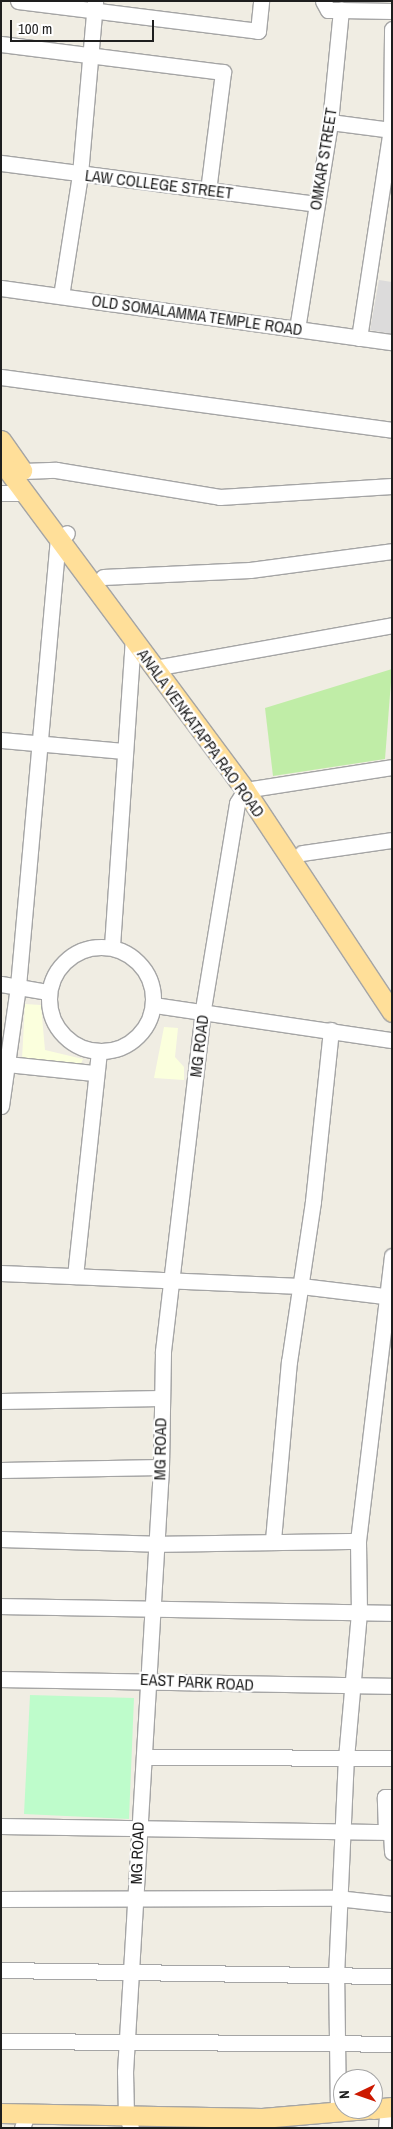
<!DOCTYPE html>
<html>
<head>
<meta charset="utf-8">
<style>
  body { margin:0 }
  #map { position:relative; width:393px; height:2129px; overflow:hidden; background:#f0ede3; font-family:"Archivo Narrow",sans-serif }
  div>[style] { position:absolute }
  .residential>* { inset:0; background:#dcdbdb }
  .education>* { inset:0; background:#fbffdd }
  .grass>* { inset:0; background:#c0eda7 }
  .park>* { inset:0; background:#befccb }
  .roads { filter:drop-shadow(1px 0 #a5a5a5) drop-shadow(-1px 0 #a5a5a5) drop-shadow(0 1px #a5a5a5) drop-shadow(0 -1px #a5a5a5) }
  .minor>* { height:15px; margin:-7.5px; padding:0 7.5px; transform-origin:7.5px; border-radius:7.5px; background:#fff }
  .minor>.ring { margin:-7.5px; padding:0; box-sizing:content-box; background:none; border:15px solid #fff; border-radius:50% }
  .major>* { height:19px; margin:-9.5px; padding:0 9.5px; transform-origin:9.5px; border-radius:9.5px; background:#ffdf99 }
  span { translate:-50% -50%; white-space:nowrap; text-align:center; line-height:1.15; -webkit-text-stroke:4.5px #fff; paint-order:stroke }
  .street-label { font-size:16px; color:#1e1e1e }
  .frame { position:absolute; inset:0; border:2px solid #1e1e1e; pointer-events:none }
  .north { position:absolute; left:333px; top:2069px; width:50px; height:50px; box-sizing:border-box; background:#fff; border:1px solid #a5a5a5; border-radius:50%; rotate:267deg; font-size:14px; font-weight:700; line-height:20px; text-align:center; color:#1e1e1e }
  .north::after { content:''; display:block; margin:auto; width:18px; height:22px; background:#cc1900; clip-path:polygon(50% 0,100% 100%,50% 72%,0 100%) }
  .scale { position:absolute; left:10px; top:20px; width:144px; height:22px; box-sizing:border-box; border:2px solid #1e1e1e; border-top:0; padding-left:6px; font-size:15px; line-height:18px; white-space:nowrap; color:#1e1e1e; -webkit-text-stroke:4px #fff; paint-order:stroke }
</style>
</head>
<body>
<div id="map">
  <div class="residential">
    <div style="clip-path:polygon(379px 280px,392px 282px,392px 334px,370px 330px)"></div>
  </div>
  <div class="education">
    <div style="clip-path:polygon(25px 1004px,41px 1005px,45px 1050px,83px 1059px,80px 1066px,22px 1059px)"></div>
    <div style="clip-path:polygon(164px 1027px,178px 1028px,175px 1057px,184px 1067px,184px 1080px,154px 1078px)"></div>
  </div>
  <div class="grass">
    <div style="clip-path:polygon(392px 669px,385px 759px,273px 776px,265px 708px)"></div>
  </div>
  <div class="park">
    <div style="clip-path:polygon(30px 1695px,134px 1698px,129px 1819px,24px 1814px)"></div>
  </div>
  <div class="roads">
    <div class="minor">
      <div style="left:18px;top:1px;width:242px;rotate:7.1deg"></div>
      <div style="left:258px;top:31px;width:30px;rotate:-84deg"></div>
      <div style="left:341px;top:10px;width:51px;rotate:1.1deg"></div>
      <div style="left:1px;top:44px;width:224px;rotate:7.2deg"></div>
      <div style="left:223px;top:72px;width:119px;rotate:97.2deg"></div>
      <div style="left:330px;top:122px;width:63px;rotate:7.4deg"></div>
      <div style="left:1px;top:163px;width:318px;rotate:7.4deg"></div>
      <div style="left:1px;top:288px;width:395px;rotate:7.9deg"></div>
      <div style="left:61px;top:296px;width:123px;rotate:-81.1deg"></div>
      <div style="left:80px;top:174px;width:174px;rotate:-85deg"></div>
      <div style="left:297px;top:329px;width:210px;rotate:-80.9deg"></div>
      <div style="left:330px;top:122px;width:113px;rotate:-84.4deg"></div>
      <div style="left:341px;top:10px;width:13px;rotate:180deg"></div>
      <div style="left:328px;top:10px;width:10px;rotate:-119deg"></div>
      <div style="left:359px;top:338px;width:210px;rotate:-81.3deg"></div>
      <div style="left:391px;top:130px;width:101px;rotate:-89.4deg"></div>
      <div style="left:1px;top:377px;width:395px;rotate:7.7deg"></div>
      <div style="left:23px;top:471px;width:33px;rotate:-2deg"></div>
      <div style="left:56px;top:470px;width:166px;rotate:9.3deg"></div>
      <div style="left:220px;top:497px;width:172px;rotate:-3.7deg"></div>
      <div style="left:1px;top:493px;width:23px"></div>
      <div style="left:103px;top:577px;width:147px;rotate:-2.7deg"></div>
      <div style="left:250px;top:570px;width:143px;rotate:-7.6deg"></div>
      <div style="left:154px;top:668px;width:242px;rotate:-10.2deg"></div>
      <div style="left:1px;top:740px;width:124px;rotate:5.1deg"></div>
      <div style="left:302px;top:853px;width:91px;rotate:-8.2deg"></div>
      <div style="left:112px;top:946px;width:308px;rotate:-86.1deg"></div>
      <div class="ring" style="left:49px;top:947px;width:89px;height:89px"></div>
      <div style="left:1px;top:984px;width:48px;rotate:9.7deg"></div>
      <div style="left:154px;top:1005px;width:241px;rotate:8.4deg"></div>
      <div style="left:7px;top:1064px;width:87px;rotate:5.9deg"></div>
      <div style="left:1px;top:1106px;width:121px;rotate:-81.9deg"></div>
      <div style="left:18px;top:986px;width:448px;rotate:-84.9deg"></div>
      <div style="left:58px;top:540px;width:11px;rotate:-38deg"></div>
      <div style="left:1px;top:1273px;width:300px;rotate:2.5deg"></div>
      <div style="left:301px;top:1286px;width:92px;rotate:6.9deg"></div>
      <div style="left:75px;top:1276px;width:225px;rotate:-83.9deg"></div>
      <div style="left:1px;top:1401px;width:160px;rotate:-1.1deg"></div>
      <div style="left:1px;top:1470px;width:160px;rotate:-1.1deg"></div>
      <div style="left:1px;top:1539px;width:155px;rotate:1.8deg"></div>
      <div style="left:156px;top:1544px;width:202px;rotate:-0.9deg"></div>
      <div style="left:273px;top:1540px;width:179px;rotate:-84.9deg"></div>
      <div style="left:289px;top:1362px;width:163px;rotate:-81.5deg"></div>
      <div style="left:313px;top:1201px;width:172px;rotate:-84deg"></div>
      <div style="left:1px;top:1606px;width:391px;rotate:1deg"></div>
      <div style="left:1px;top:1679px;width:391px;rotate:1deg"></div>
      <div style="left:146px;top:1757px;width:246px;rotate:0.2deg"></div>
      <div style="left:1px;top:1826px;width:390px;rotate:0.9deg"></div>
      <div style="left:391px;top:1832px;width:20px;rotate:87deg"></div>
      <div style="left:386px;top:1832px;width:35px;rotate:-92deg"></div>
      <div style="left:385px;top:1797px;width:7px"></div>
      <div style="left:1px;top:1899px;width:336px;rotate:-0.2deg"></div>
      <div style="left:337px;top:1898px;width:55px;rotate:6.2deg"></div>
      <div style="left:1px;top:1970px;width:391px;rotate:0.9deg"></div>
      <div style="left:1px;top:2041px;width:391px;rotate:0.4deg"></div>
      <div style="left:338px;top:2111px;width:135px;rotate:-90.8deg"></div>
      <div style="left:336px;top:1976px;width:218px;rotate:-87.4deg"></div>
      <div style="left:346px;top:1758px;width:146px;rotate:-84.9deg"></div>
      <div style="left:359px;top:1613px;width:72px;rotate:-90.8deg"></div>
      <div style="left:358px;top:1541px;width:287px;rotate:-83.2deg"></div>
      <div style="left:22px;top:2128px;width:15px;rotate:-70deg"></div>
      <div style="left:131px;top:2128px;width:14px;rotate:-111deg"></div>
      <div style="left:126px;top:2115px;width:43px;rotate:-91.3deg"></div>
      <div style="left:125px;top:2072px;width:606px;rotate:-86.59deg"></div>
      <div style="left:161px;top:1467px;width:116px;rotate:-89deg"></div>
      <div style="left:163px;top:1351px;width:344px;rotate:-83.3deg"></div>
      <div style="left:203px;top:1009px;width:209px;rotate:-80.6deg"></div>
      <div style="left:237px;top:803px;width:15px;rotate:-58deg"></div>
      <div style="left:245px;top:790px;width:149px;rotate:-8.9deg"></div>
      <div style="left:386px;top:2128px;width:21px;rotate:-85deg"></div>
    </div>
    <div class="major">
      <div style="left:1px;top:440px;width:37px;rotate:55deg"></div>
      <div style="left:1px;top:461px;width:410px;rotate:53.4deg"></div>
      <div style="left:245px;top:790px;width:266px;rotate:56.5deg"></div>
      <div style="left:373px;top:2109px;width:19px;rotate:-6deg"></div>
      <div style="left:1px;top:2113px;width:261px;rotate:1.1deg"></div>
      <div style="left:262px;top:2118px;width:105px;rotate:-4.9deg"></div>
    </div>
  </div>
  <div class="street-label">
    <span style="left:323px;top:159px;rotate:-81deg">OMKAR STREET</span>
    <span style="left:159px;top:184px;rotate:7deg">LAW COLLEGE STREET</span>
    <span style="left:197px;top:315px;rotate:8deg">OLD SOMALAMMA TEMPLE ROAD</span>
    <span style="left:201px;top:733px;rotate:54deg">ANALA VENKATAPPA RAO ROAD</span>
    <span style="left:199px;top:1046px;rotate:-83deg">MG ROAD</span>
    <span style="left:160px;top:1449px;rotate:-89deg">MG ROAD</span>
    <span style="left:197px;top:1682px;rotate:3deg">EAST PARK ROAD</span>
    <span style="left:137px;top:1853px;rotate:-88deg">MG ROAD</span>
  </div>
  <div class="frame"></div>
  <div class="north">N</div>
  <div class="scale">100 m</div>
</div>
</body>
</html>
